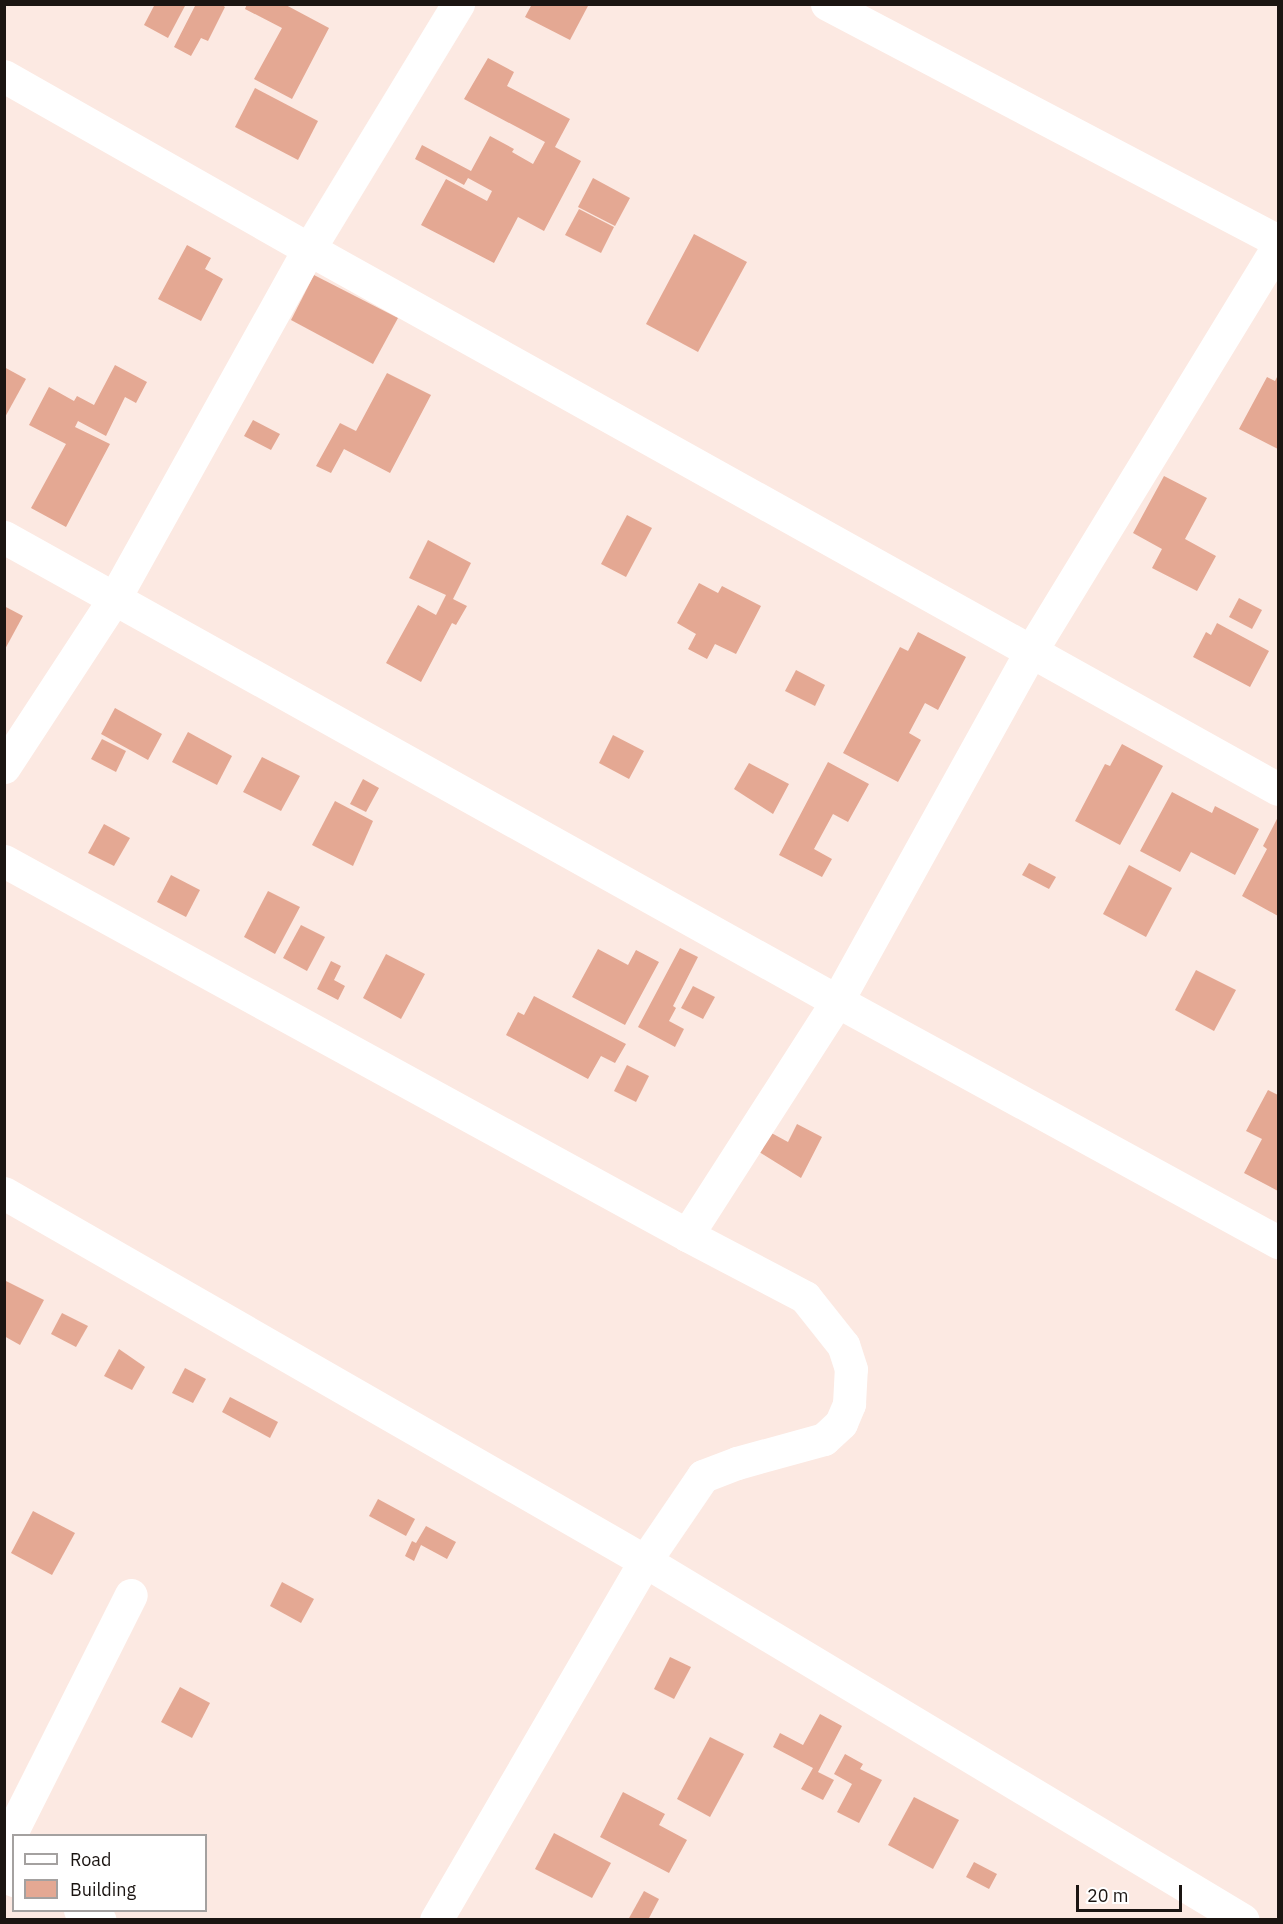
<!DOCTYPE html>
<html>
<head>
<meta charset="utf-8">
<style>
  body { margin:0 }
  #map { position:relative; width:1283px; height:1924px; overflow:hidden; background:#fce9e2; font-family:"IBM Plex Sans",sans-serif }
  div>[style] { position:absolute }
  .building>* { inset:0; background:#e4a893 }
  .minor>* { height:33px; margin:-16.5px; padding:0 16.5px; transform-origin:16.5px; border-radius:16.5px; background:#fff }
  span { translate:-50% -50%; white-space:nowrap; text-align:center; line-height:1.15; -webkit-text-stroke:4.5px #fff; paint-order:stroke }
  .frame { position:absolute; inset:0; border:6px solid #1b1512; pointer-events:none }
  .legend { position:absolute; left:12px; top:1834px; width:195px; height:78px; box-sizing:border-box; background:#fff; border:2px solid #a4a1a0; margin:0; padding:8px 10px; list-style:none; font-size:18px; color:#1b1512 }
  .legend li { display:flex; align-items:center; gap:12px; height:30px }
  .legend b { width:30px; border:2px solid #a4a1a0 }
  .scale { position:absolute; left:1076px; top:1885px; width:106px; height:27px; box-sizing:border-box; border:3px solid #1b1512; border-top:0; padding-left:8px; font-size:18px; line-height:21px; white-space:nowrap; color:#1b1512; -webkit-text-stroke:4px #fff; paint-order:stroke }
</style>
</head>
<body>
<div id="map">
  <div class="building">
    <div style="clip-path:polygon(155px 4px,186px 4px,168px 38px,144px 25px)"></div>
    <div style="clip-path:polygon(196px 4px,221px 4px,225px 7px,208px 41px,201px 38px,191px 56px,174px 47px)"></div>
    <div style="clip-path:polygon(247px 4px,284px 4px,329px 28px,292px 99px,254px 79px,282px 28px,245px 9px)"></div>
    <div style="clip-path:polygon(532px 4px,589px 4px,570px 40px,525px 17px)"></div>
    <div style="clip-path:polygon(488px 58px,514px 72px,507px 86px,570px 119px,555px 147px,581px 161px,544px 231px,518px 217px,494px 263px,421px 225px,446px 179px,487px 201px,492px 191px,468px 178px,464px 185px,415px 159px,422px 145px,471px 171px,490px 136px,514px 149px,512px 152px,533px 164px,545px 142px,464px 99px)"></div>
    <div style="clip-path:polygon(255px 88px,318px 121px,298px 160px,235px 127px)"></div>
    <div style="clip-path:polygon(593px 178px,630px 198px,615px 226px,578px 207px)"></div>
    <div style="clip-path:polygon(579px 209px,614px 227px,601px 253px,565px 235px)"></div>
    <div style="clip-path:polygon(694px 234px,747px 262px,698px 352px,646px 324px)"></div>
    <div style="clip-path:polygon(187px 245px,211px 258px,205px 269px,223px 279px,201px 321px,158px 299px)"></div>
    <div style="clip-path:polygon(314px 275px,398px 318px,373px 364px,291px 320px)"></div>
    <div style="clip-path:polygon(115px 365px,147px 382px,136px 403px,125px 397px,106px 436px,78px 421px,75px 427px,110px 444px,66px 527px,31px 508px,66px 444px,29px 425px,49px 387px,74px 401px,77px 396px,94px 405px)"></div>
    <div style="clip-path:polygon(4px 367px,26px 379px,4px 419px)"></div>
    <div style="clip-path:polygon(387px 373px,431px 395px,390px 473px,344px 449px,331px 473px,316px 466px,340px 423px,356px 431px)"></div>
    <div style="clip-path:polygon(1278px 375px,1278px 449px,1239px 429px,1267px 377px,1275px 381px)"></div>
    <div style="clip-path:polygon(253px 420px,280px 434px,271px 450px,244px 436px)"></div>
    <div style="clip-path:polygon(1164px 476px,1207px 498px,1185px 539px,1216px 556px,1197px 591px,1152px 568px,1162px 549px,1133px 533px)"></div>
    <div style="clip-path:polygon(627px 515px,652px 528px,626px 577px,601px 564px)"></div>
    <div style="clip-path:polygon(428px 540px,471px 563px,453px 599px,467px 606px,456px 625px,452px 623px,421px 682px,386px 663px,418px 605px,436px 615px,446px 595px,409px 578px)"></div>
    <div style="clip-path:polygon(699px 583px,718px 593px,722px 586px,761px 606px,736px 654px,715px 644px,707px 659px,688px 649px,696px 634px,677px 623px)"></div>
    <div style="clip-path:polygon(1239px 598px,1262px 610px,1252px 629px,1229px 617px)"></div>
    <div style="clip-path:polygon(4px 606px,23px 616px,4px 651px)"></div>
    <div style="clip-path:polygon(1217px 623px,1269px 651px,1250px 687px,1193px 657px,1206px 632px,1211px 635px)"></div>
    <div style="clip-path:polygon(918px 632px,966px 657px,938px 710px,925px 703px,909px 733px,921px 740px,898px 782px,843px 753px,900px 647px,908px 651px)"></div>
    <div style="clip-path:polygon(796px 670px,825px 685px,815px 706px,785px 691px)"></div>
    <div style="clip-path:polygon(115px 708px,162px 734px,148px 760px,101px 734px)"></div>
    <div style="clip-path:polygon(188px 732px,232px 756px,217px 785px,172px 762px)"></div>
    <div style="clip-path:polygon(613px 735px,644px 751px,629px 779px,599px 763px)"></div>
    <div style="clip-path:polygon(102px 739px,126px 751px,116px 772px,91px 759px)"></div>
    <div style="clip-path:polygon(1122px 744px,1163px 766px,1120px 845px,1075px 821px,1105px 764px,1110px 766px)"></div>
    <div style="clip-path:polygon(262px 757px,300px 776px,281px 811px,243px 792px)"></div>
    <div style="clip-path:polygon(828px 762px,869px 784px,848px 822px,833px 814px,814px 849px,832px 859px,822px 877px,779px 855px)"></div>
    <div style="clip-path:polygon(749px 763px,789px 784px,773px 814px,734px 789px)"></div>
    <div style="clip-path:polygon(363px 779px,379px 788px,366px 812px,350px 804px)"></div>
    <div style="clip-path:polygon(1172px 792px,1212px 813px,1215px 806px,1259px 829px,1235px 875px,1191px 852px,1180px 872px,1140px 851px)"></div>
    <div style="clip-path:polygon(335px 801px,373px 821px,353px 866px,312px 845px)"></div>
    <div style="clip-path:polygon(1278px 817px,1278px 916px,1242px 896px,1267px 849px,1263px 846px)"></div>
    <div style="clip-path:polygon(104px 824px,130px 838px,114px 866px,88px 853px)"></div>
    <div style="clip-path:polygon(1029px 863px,1056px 877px,1049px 889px,1022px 875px)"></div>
    <div style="clip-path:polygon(1129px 865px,1172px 888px,1146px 937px,1103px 914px)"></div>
    <div style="clip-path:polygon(171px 875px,200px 890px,186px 917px,157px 902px)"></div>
    <div style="clip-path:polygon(268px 891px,300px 907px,275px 954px,244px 937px)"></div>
    <div style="clip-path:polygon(301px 925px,325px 937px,307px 971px,283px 958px)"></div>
    <div style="clip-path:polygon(680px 948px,698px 957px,673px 1006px,676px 1008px,669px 1021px,684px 1029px,675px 1047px,638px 1027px)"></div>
    <div style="clip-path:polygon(598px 949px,628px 965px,636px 950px,659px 962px,625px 1025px,572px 997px)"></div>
    <div style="clip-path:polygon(386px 954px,425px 974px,401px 1019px,363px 998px)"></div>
    <div style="clip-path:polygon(331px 961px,341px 966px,334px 980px,345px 986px,338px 1000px,317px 989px)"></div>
    <div style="clip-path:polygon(1196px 970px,1236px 990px,1214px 1031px,1175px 1010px)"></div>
    <div style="clip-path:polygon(693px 986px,715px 997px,703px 1019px,681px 1008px)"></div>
    <div style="clip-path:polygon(534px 996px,626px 1044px,615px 1063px,601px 1056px,588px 1079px,506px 1035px,518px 1012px,524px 1015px)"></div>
    <div style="clip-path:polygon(627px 1065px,649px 1076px,636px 1102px,614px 1091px)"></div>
    <div style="clip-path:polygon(1268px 1090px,1278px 1095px,1278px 1191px,1244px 1173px,1262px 1139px,1246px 1131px)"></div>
    <div style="clip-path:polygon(797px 1124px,822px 1137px,801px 1178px,756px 1150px,766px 1130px,788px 1142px)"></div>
    <div style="clip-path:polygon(4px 1280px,44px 1300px,20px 1345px,4px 1336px)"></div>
    <div style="clip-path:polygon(62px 1313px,88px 1326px,76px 1347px,51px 1334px)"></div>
    <div style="clip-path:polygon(119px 1349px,145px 1367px,132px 1390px,104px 1376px)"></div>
    <div style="clip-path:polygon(185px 1368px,206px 1379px,193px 1403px,172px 1393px)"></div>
    <div style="clip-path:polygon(230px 1397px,278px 1422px,270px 1438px,222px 1412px)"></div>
    <div style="clip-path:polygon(378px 1499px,415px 1519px,406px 1536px,369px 1516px)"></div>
    <div style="clip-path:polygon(33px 1511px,75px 1533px,52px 1575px,11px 1553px)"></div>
    <div style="clip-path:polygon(426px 1526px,456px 1542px,447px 1559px,421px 1545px,414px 1561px,405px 1556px,412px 1541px,416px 1543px)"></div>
    <div style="clip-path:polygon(282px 1582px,314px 1599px,301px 1623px,270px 1606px)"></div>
    <div style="clip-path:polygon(670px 1657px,691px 1667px,674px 1699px,654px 1689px)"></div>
    <div style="clip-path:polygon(180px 1687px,210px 1703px,192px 1738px,161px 1722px)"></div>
    <div style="clip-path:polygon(820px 1714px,842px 1726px,818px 1772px,834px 1780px,823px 1800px,801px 1789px,813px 1768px,773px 1747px,780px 1733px,803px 1745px)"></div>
    <div style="clip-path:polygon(710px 1737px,744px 1754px,710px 1817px,677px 1799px)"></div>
    <div style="clip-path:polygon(845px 1754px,863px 1764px,860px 1769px,882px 1780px,859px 1823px,837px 1812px,852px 1784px,834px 1774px)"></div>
    <div style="clip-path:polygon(623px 1792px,665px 1814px,659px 1825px,687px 1840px,669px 1873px,600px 1837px)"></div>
    <div style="clip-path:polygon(914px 1797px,959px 1820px,933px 1869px,888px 1845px)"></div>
    <div style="clip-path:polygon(554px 1833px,611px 1863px,592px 1898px,535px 1869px)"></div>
    <div style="clip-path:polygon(974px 1862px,997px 1874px,989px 1889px,966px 1877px)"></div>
    <div style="clip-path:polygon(644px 1891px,659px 1899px,648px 1920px,628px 1920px)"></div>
  </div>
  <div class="minor">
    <div style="left:827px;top:4px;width:509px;rotate:27.72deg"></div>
    <div style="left:4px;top:76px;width:351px;rotate:29.6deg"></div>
    <div style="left:309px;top:249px;width:1109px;rotate:29.13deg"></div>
    <div style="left:4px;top:537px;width:954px;rotate:29.12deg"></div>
    <div style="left:837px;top:1001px;width:503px;rotate:28.66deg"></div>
    <div style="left:4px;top:767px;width:201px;rotate:-56.8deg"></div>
    <div style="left:114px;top:599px;width:401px;rotate:-60.9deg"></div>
    <div style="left:309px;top:249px;width:287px;rotate:-58.7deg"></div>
    <div style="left:4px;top:861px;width:779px;rotate:28.7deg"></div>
    <div style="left:4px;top:1193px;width:739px;rotate:29.86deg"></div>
    <div style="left:645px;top:1561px;width:697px;rotate:30.98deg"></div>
    <div style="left:4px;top:1847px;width:282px;rotate:-63.3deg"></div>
    <div style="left:4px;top:1876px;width:11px;rotate:22deg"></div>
    <div style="left:80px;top:1910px;width:22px;rotate:27deg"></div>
    <div style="left:436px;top:1920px;width:415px;rotate:-59.8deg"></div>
    <div style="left:645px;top:1561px;width:103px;rotate:-55.7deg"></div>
    <div style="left:703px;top:1476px;width:36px;rotate:-21deg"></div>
    <div style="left:737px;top:1463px;width:90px;rotate:-15.4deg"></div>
    <div style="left:824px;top:1439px;width:23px;rotate:-43deg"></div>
    <div style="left:841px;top:1423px;width:21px;rotate:-67deg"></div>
    <div style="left:849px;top:1404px;width:35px;rotate:-87deg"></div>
    <div style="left:851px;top:1369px;width:25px;rotate:-108deg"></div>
    <div style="left:843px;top:1345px;width:61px;rotate:-128.4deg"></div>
    <div style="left:805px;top:1297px;width:133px;rotate:-152.3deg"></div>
    <div style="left:687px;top:1235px;width:278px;rotate:-57.3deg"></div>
    <div style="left:837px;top:1001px;width:400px;rotate:-61deg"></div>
    <div style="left:1031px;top:651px;width:474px;rotate:-58.6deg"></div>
  </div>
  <div class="frame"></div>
  <ul class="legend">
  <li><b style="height:8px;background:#fff"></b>Road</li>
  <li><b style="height:16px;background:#e4a893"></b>Building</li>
  </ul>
  <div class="scale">20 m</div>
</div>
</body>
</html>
